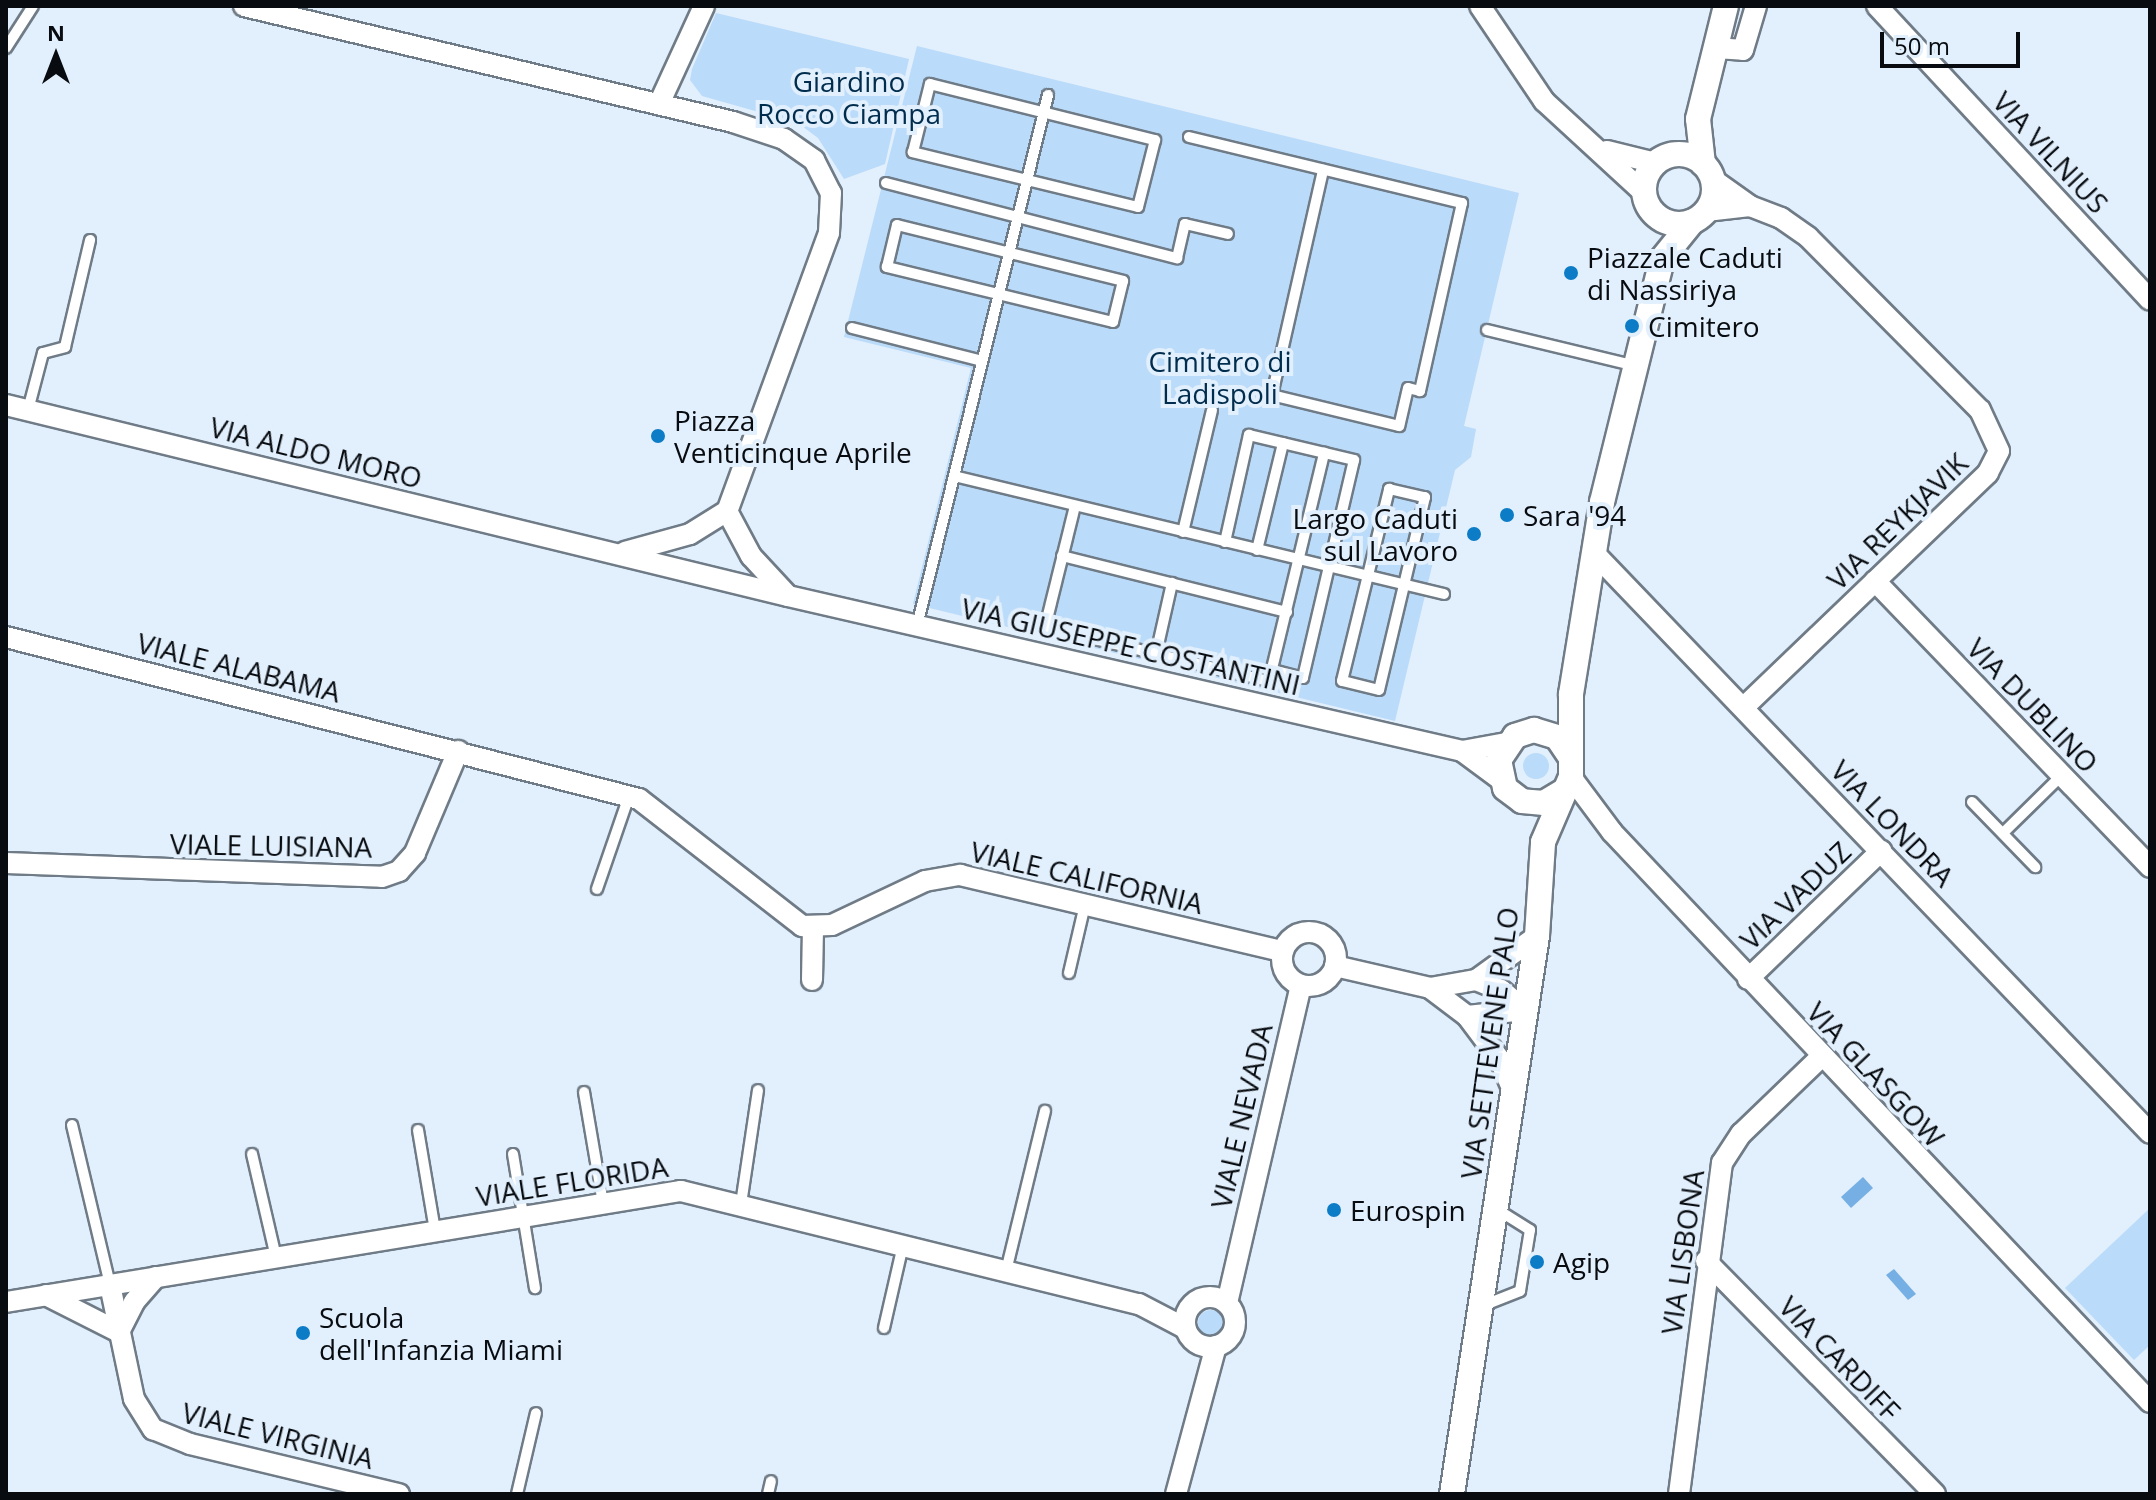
<!DOCTYPE html>
<html>
<head>
<meta charset="utf-8">
<style>
  body { margin:0 }
  #map { position:relative; width:2156px; height:1500px; overflow:hidden; background:#e2effc; font-family:"Open Sans",sans-serif }
  div>[style] { position:absolute }
  .green>* { inset:0; background:#badbf9 }
  .round { border-radius:50% }
  .water>* { inset:0; background:#75afe3 }
  .roads { filter:drop-shadow(2px 0 #6f7b86) drop-shadow(-2px 0 #6f7b86) drop-shadow(0 2px #6f7b86) drop-shadow(0 -2px #6f7b86) }
  .service>* { height:10px; margin:-5px; padding:0 5px; transform-origin:5px; border-radius:5px; background:#fff }
  .minor>* { height:20px; margin:-10px; padding:0 10px; transform-origin:10px; border-radius:10px; background:#fff }
  .minor>.ring { margin:-10px; padding:0; box-sizing:content-box; background:none; border:20px solid #fff; border-radius:50% }
  .tertiary>* { height:24px; margin:-12px; padding:0 12px; transform-origin:12px; border-radius:12px; background:#fff }
  .tertiary>.ring { margin:-12px; padding:0; box-sizing:content-box; background:none; border:24px solid #fff; border-radius:50% }
  .dots>* { width:22px; height:22px; translate:-50% -50%; box-sizing:border-box; border:4px solid #e2effc; border-radius:50% }
  span { translate:-50% -50%; white-space:nowrap; text-align:center; line-height:1.15; -webkit-text-stroke:8px #e2effc; paint-order:stroke }
  .park-label { font-size:28px; color:#002c4d }
  .street-label { font-size:28px; color:#080c10 }
  .poi-label { font-size:28px; color:#080c10 }
  .left { translate:0 -50%; text-align:left }
  .right { translate:-100% -50%; text-align:right }
  .frame { position:absolute; inset:0; border:8px solid #080c10; pointer-events:none }
  .north { position:absolute; left:16px; top:16px; width:80px; height:80px; -webkit-text-stroke:6px #e2effc; paint-order:stroke; rotate:0deg; font-size:22px; font-weight:700; line-height:32px; text-align:center; color:#080c10 }
  .north::after { content:''; display:block; margin:auto; width:28px; height:36px; background:#080c10; clip-path:polygon(50% 0,100% 100%,50% 72%,0 100%) }
  .scale { position:absolute; left:1880px; top:32px; width:140px; height:36px; box-sizing:border-box; border:4px solid #080c10; border-top:0; padding-left:10px; font-size:24px; line-height:28px; white-space:nowrap; color:#080c10; -webkit-text-stroke:6px #e2effc; paint-order:stroke }
</style>
</head>
<body>
<div id="map">
  <div class="green">
    <div style="clip-path:polygon(716px 13px,909px 59px,885px 164px,844px 179px,818px 138px,798px 123px,702px 96px,690px 80px,692px 69px)"></div>
    <div style="clip-path:polygon(917px 46px,1519px 193px,1464px 426px,1476px 429px,1471px 457px,1455px 470px,1395px 721px,913px 604px,971px 368px,844px 337px)"></div>
    <div class="round" style="left:1523px;top:753px;width:26px;height:26px"></div>
    <div style="clip-path:polygon(2150px 1208px,2150px 1345px,2134px 1360px,2065px 1288px)"></div>
    <div class="round" style="left:1198px;top:1310px;width:26px;height:26px"></div>
  </div>
  <div class="water">
    <div style="clip-path:polygon(1863px 1177px,1873px 1188px,1851px 1208px,1841px 1197px)"></div>
    <div style="clip-path:polygon(1894px 1269px,1916px 1294px,1908px 1300px,1886px 1275px)"></div>
  </div>
  <div class="roads">
    <div class="service">
      <div style="left:6px;top:48px;width:50px;rotate:-57.3deg"></div>
      <div style="left:930px;top:84px;width:232px;rotate:14deg"></div>
      <div style="left:1155px;top:140px;width:69px;rotate:104.2deg"></div>
      <div style="left:1138px;top:207px;width:232px;rotate:-166.3deg"></div>
      <div style="left:913px;top:152px;width:70px;rotate:-76deg"></div>
      <div style="left:1189px;top:137px;width:281px;rotate:13.6deg"></div>
      <div style="left:1462px;top:203px;width:193px;rotate:102.6deg"></div>
      <div style="left:1420px;top:391px;width:12px;rotate:-166deg"></div>
      <div style="left:1408px;top:388px;width:39px;rotate:103deg"></div>
      <div style="left:1399px;top:426px;width:131px;rotate:-166.3deg"></div>
      <div style="left:1272px;top:395px;width:231px;rotate:-77.2deg"></div>
      <div style="left:886px;top:183px;width:301px;rotate:14.5deg"></div>
      <div style="left:1177px;top:258px;width:35px;rotate:-77deg"></div>
      <div style="left:1185px;top:224px;width:44px;rotate:13.1deg"></div>
      <div style="left:897px;top:225px;width:233px;rotate:13.9deg"></div>
      <div style="left:1123px;top:281px;width:42px;rotate:103.7deg"></div>
      <div style="left:1113px;top:322px;width:233px;rotate:-166.3deg"></div>
      <div style="left:887px;top:267px;width:43px;rotate:-76.6deg"></div>
      <div style="left:852px;top:328px;width:134px;rotate:14.2deg"></div>
      <div style="left:1487px;top:330px;width:149px;rotate:13.6deg"></div>
      <div style="left:28px;top:410px;width:59px;rotate:-75.3deg"></div>
      <div style="left:43px;top:353px;width:23px;rotate:-15deg"></div>
      <div style="left:65px;top:347px;width:110px;rotate:-76.8deg"></div>
      <div style="left:954px;top:476px;width:504px;rotate:13.54deg"></div>
      <div style="left:1389px;top:489px;width:37px;rotate:13deg"></div>
      <div style="left:1425px;top:497px;width:198px;rotate:103.4deg"></div>
      <div style="left:1379px;top:690px;width:38px;rotate:-166deg"></div>
      <div style="left:1342px;top:681px;width:198px;rotate:-76.2deg"></div>
      <div style="left:1075px;top:506px;width:125px;rotate:103.9deg"></div>
      <div style="left:1045px;top:627px;width:230px;rotate:13.6deg"></div>
      <div style="left:1269px;top:681px;width:235px;rotate:-76.4deg"></div>
      <div style="left:1183px;top:532px;width:125px;rotate:-76.6deg"></div>
      <div style="left:1225px;top:542px;width:110px;rotate:-77.4deg"></div>
      <div style="left:1249px;top:435px;width:108px;rotate:13.4deg"></div>
      <div style="left:1354px;top:460px;width:224px;rotate:103.2deg"></div>
      <div style="left:1303px;top:678px;width:31px;rotate:-165deg"></div>
      <div style="left:1257px;top:550px;width:110px;rotate:-76.3deg"></div>
      <div style="left:1062px;top:556px;width:232px;rotate:14deg"></div>
      <div style="left:917px;top:626px;width:547px;rotate:-76.14deg"></div>
      <div style="left:1156px;top:654px;width:73px;rotate:-77.3deg"></div>
      <div style="left:1972px;top:802px;width:91px;rotate:45.9deg"></div>
      <div style="left:2003px;top:833px;width:83px;rotate:-44.5deg"></div>
      <div style="left:597px;top:889px;width:98px;rotate:-71deg"></div>
      <div style="left:1069px;top:973px;width:70px;rotate:-76.8deg"></div>
      <div style="left:584px;top:1092px;width:113px;rotate:80.3deg"></div>
      <div style="left:72px;top:1125px;width:164px;rotate:76.6deg"></div>
      <div style="left:418px;top:1130px;width:102px;rotate:80.4deg"></div>
      <div style="left:252px;top:1154px;width:106px;rotate:76.9deg"></div>
      <div style="left:513px;top:1154px;width:136px;rotate:80.7deg"></div>
      <div style="left:741px;top:1204px;width:115px;rotate:-81.5deg"></div>
      <div style="left:1006px;top:1271px;width:165px;rotate:-76.3deg"></div>
      <div style="left:1482px;top:1306px;width:41px;rotate:-21.5deg"></div>
      <div style="left:1520px;top:1291px;width:62px;rotate:-80.7deg"></div>
      <div style="left:1530px;top:1230px;width:41px;rotate:-147.8deg"></div>
      <div style="left:884px;top:1328px;width:85px;rotate:-77.1deg"></div>
      <div style="left:517px;top:1494px;width:83px;rotate:-76.8deg"></div>
      <div style="left:768px;top:1494px;width:13px;rotate:-77deg"></div>
    </div>
    <div class="minor">
      <div style="left:244px;top:6px;width:503px;rotate:13.34deg"></div>
      <div style="left:733px;top:122px;width:54px;rotate:18.4deg"></div>
      <div style="left:784px;top:139px;width:37px;rotate:35deg"></div>
      <div style="left:814px;top:160px;width:37px;rotate:63deg"></div>
      <div style="left:831px;top:193px;width:40px;rotate:92.9deg"></div>
      <div style="left:829px;top:233px;width:296px;rotate:110.1deg"></div>
      <div style="left:1480px;top:6px;width:115px;rotate:56deg"></div>
      <div style="left:1544px;top:101px;width:137px;rotate:42.6deg"></div>
      <div style="left:1877px;top:6px;width:401px;rotate:47.1deg"></div>
      <div style="left:1716px;top:48px;width:27px;rotate:4deg"></div>
      <div style="left:1743px;top:50px;width:46px;rotate:-73.5deg"></div>
      <div style="left:659px;top:104px;width:108px;rotate:-65.3deg"></div>
      <div style="left:1607px;top:151px;width:50px;rotate:13.8deg"></div>
      <div style="left:1712px;top:179px;width:47px;rotate:35.4deg"></div>
      <div style="left:1750px;top:206px;width:33px;rotate:21deg"></div>
      <div style="left:1781px;top:218px;width:33px;rotate:35deg"></div>
      <div style="left:1808px;top:237px;width:244px;rotate:45.2deg"></div>
      <div style="left:1980px;top:410px;width:45px;rotate:65.1deg"></div>
      <div style="left:1999px;top:451px;width:25px;rotate:117deg"></div>
      <div style="left:1988px;top:473px;width:339px;rotate:136.2deg"></div>
      <div style="left:1706px;top:211px;width:44px;rotate:-6.5deg"></div>
      <div style="left:6px;top:405px;width:805px;rotate:13.73deg"></div>
      <div style="left:788px;top:596px;width:692px;rotate:12.95deg"></div>
      <div style="left:1462px;top:751px;width:46px;rotate:-10.1deg"></div>
      <div style="left:727px;top:511px;width:51px;rotate:61.9deg"></div>
      <div style="left:751px;top:556px;width:54px;rotate:47.2deg"></div>
      <div style="left:625px;top:552px;width:67px;rotate:-15.5deg"></div>
      <div style="left:690px;top:534px;width:44px;rotate:-31.9deg"></div>
      <div style="left:1594px;top:553px;width:803px;rotate:46.21deg"></div>
      <div style="left:1875px;top:581px;width:397px;rotate:46.1deg"></div>
      <div style="left:6px;top:637px;width:653px;rotate:14.36deg"></div>
      <div style="left:639px;top:799px;width:207px;rotate:37.9deg"></div>
      <div style="left:802px;top:926px;width:30px;rotate:-2deg"></div>
      <div style="left:832px;top:925px;width:103px;rotate:-25.3deg"></div>
      <div style="left:925px;top:881px;width:36px;rotate:-10deg"></div>
      <div style="left:960px;top:875px;width:331px;rotate:13.3deg"></div>
      <div style="left:1462px;top:751px;width:47px;rotate:36.4deg"></div>
      <div style="left:1571px;top:777px;width:69px;rotate:53.3deg"></div>
      <div style="left:1612px;top:832px;width:784px;rotate:46.65deg"></div>
      <div style="left:6px;top:863px;width:376px;rotate:2.1deg"></div>
      <div style="left:382px;top:877px;width:18px;rotate:-19deg"></div>
      <div style="left:399px;top:871px;width:24px;rotate:-48deg"></div>
      <div style="left:415px;top:853px;width:111px;rotate:-67.1deg"></div>
      <div class="ring" style="left:1282px;top:932px;width:34px;height:34px"></div>
      <div style="left:1335px;top:966px;width:98px;rotate:13deg"></div>
      <div style="left:1430px;top:988px;width:46px;rotate:37.1deg"></div>
      <div style="left:1467px;top:1016px;width:55px;rotate:53.1deg"></div>
      <div style="left:1500px;top:1060px;width:33px;rotate:67deg"></div>
      <div style="left:1748px;top:979px;width:185px;rotate:-43.9deg"></div>
      <div style="left:812px;top:980px;width:52px;rotate:-88.9deg"></div>
      <div style="left:1476px;top:980px;width:27px;rotate:22deg"></div>
      <div style="left:1501px;top:990px;width:31px;rotate:40deg"></div>
      <div style="left:1430px;top:988px;width:47px;rotate:-9.9deg"></div>
      <div style="left:1476px;top:980px;width:75px;rotate:-35.8deg"></div>
      <div style="left:1467px;top:1016px;width:58px;rotate:-5.9deg"></div>
      <div style="left:1706px;top:1261px;width:327px;rotate:45.5deg"></div>
      <div style="left:110px;top:1285px;width:116px;rotate:78.1deg"></div>
      <div style="left:134px;top:1399px;width:36px;rotate:58deg"></div>
      <div style="left:153px;top:1429px;width:40px;rotate:22deg"></div>
      <div style="left:190px;top:1444px;width:215px;rotate:13.5deg"></div>
      <div style="left:46px;top:1295px;width:82px;rotate:26.9deg"></div>
      <div class="ring" style="left:1185px;top:1297px;width:30px;height:30px"></div>
      <div style="left:6px;top:1302px;width:684px;rotate:-9.34deg"></div>
      <div style="left:681px;top:1191px;width:472px;rotate:13.9deg"></div>
      <div style="left:1139px;top:1304px;width:52px;rotate:27.6deg"></div>
      <div style="left:1227px;top:1303px;width:326px;rotate:-76.9deg"></div>
      <div style="left:119px;top:1332px;width:34px;rotate:-63deg"></div>
      <div style="left:134px;top:1302px;width:33px;rotate:-49deg"></div>
      <div style="left:1176px;top:1494px;width:153px;rotate:-74.9deg"></div>
      <div style="left:1679px;top:1494px;width:334px;rotate:-82.6deg"></div>
      <div style="left:1722px;top:1163px;width:35px;rotate:-57deg"></div>
      <div style="left:1741px;top:1134px;width:111px;rotate:-43.9deg"></div>
    </div>
    <div class="tertiary">
      <div class="ring" style="left:1644px;top:154px;width:46px;height:46px"></div>
      <div style="left:1703px;top:164px;width:45px;rotate:-96.3deg"></div>
      <div style="left:1698px;top:119px;width:116px;rotate:-76.1deg"></div>
      <div style="left:1562px;top:792px;width:21px;rotate:149deg"></div>
      <div style="left:1544px;top:803px;width:22px;rotate:-175deg"></div>
      <div style="left:1522px;top:801px;width:21px;rotate:-143deg"></div>
      <div style="left:1505px;top:788px;width:29px;rotate:-102deg"></div>
      <div style="left:1499px;top:760px;width:29px;rotate:-56deg"></div>
      <div style="left:1515px;top:736px;width:20px;rotate:-18deg"></div>
      <div style="left:1534px;top:730px;width:24px;rotate:17deg"></div>
      <div style="left:1557px;top:737px;width:25px;rotate:56deg"></div>
      <div style="left:1452px;top:1494px;width:564px;rotate:-81.34deg"></div>
      <div style="left:1537px;top:936px;width:94px;rotate:-86.3deg"></div>
      <div style="left:1543px;top:842px;width:71px;rotate:-66.7deg"></div>
      <div style="left:1571px;top:777px;width:83px;rotate:-90deg"></div>
      <div style="left:1571px;top:694px;width:194px;rotate:-80.8deg"></div>
      <div style="left:1602px;top:502px;width:250px;rotate:-76.1deg"></div>
      <div style="left:1662px;top:259px;width:48px;rotate:-51deg"></div>
    </div>
  </div>
  <div class="dots">
    <div style="left:1571px;top:273px;background:#0d7cc6"></div>
    <div style="left:1632px;top:326px;background:#0d7cc6"></div>
    <div style="left:658px;top:436px;background:#0d7cc6"></div>
    <div style="left:1507px;top:515px;background:#0d7cc6"></div>
    <div style="left:1474px;top:534px;background:#0d7cc6"></div>
    <div style="left:1334px;top:1210px;background:#0d7cc6"></div>
    <div style="left:1537px;top:1262px;background:#0d7cc6"></div>
    <div style="left:303px;top:1333px;background:#0d7cc6"></div>
  </div>
  <div class="park-label">
    <span style="left:849px;top:97px">Giardino<br>Rocco Ciampa</span>
    <span style="left:1220px;top:377px">Cimitero di<br>Ladispoli</span>
  </div>
  <div class="street-label">
    <span style="left:2051px;top:152px;rotate:47deg">VIA VILNIUS</span>
    <span style="left:316px;top:452px;rotate:14deg">VIA ALDO MORO</span>
    <span style="left:1897px;top:521px;rotate:-44deg">VIA REYKJAVIK</span>
    <span style="left:1131px;top:646px;rotate:13deg">VIA GIUSEPPE COSTANTINI</span>
    <span style="left:239px;top:667px;rotate:14deg">VIALE ALABAMA</span>
    <span style="left:2033px;top:705px;rotate:46deg">VIA DUBLINO</span>
    <span style="left:1893px;top:823px;rotate:46deg">VIA LONDRA</span>
    <span style="left:271px;top:845px;rotate:1deg">VIALE LUISIANA</span>
    <span style="left:1087px;top:877px;rotate:13deg">VIALE CALIFORNIA</span>
    <span style="left:1795px;top:895px;rotate:-44deg">VIA VADUZ</span>
    <span style="left:1489px;top:1043px;rotate:-82deg">VIA SETTEVENE PALO</span>
    <span style="left:1876px;top:1074px;rotate:47deg">VIA GLASGOW</span>
    <span style="left:1241px;top:1116px;rotate:-77deg">VIALE NEVADA</span>
    <span style="left:572px;top:1181px;rotate:-9deg">VIALE FLORIDA</span>
    <span style="left:1682px;top:1252px;rotate:-82deg">VIA LISBONA</span>
    <span style="left:1840px;top:1358px;rotate:46deg">VIA CARDIFF</span>
    <span style="left:278px;top:1435px;rotate:14deg">VIALE VIRGINIA</span>
  </div>
  <div class="poi-label">
    <span class="left" style="left:1587px;top:273px">Piazzale Caduti<br>di Nassiriya</span>
    <span class="left" style="left:1648px;top:326px">Cimitero</span>
    <span class="left" style="left:674px;top:436px">Piazza<br>Venticinque Aprile</span>
    <span class="left" style="left:1523px;top:515px">Sara '94</span>
    <span class="right" style="left:1458px;top:534px">Largo Caduti<br>sul Lavoro</span>
    <span class="left" style="left:1350px;top:1210px">Eurospin</span>
    <span class="left" style="left:1553px;top:1262px">Agip</span>
    <span class="left" style="left:319px;top:1333px">Scuola<br>dell'Infanzia Miami</span>
  </div>
  <div class="frame"></div>
  <div class="north">N</div>
  <div class="scale">50 m</div>
</div>
</body>
</html>
